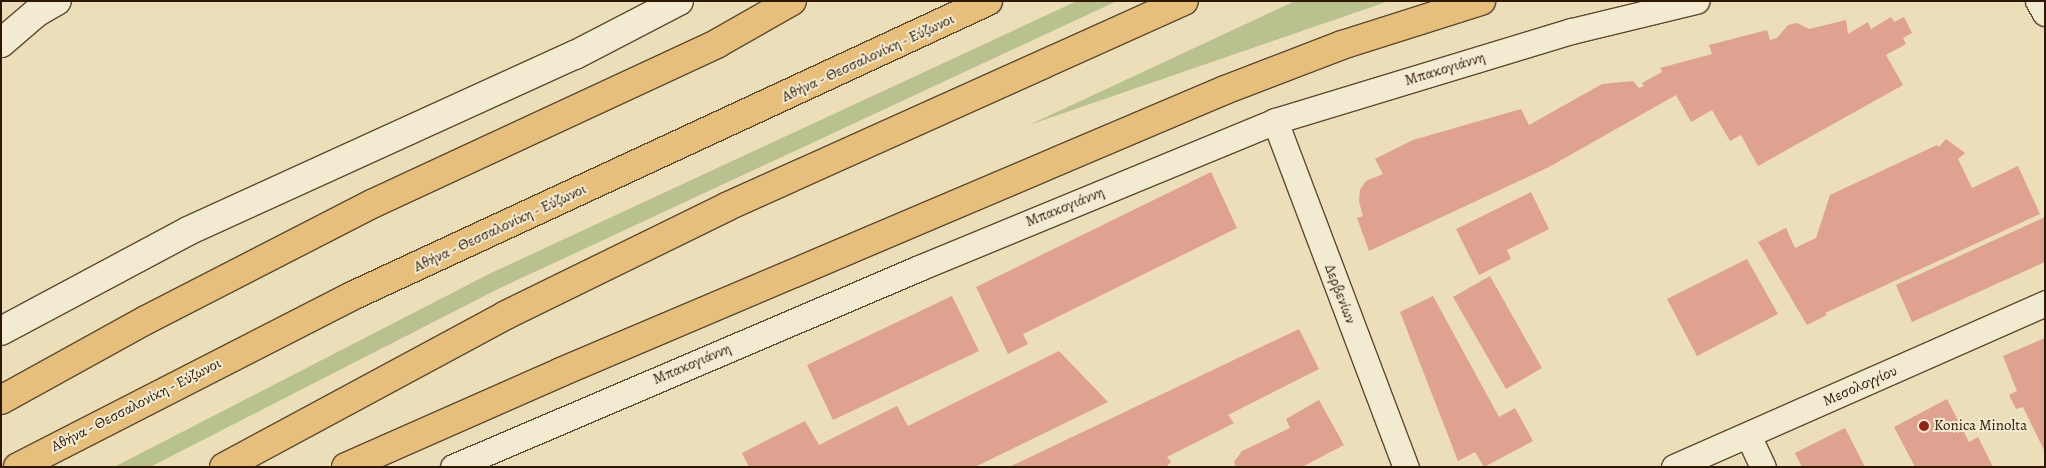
<!DOCTYPE html>
<html>
<head>
<meta charset="utf-8">
<style>
  body { margin:0 }
  #map { position:relative; width:2046px; height:468px; overflow:hidden; background:#ecdeb9; font-family:Alegreya,serif }
  div>[style] { position:absolute }
  .green>* { inset:0; background:#b9c18e }
  .building>* { inset:0; background:#dfa190 }
  .roads { filter:drop-shadow(1px 0 #5e4a30) drop-shadow(-1px 0 #5e4a30) drop-shadow(0 1px #5e4a30) drop-shadow(0 -1px #5e4a30) }
  .street>* { height:25px; margin:-12.5px; padding:0 12.5px; transform-origin:12.5px; border-radius:12.5px; background:#f3ead2 }
  .secondary>* { height:28px; margin:-14px; padding:0 14px; transform-origin:14px; border-radius:14px; background:#f3ead2 }
  .highway>* { height:28px; margin:-14px; padding:0 14px; transform-origin:14px; border-radius:14px; background:#e6bf7c }
  .dots>* { width:14px; height:14px; translate:-50% -50%; box-sizing:border-box; border:2px solid #f3ead2; border-radius:50% }
  span { translate:-50% -50%; white-space:nowrap; text-align:center; line-height:1.15; -webkit-text-stroke:4px #f3ead2; paint-order:stroke }
  .street-label { font-size:15px; color:#2e1802 }
  .poi-label { font-size:15px; color:#2e1802 }
  .left { translate:0 -50%; text-align:left }
  .frame { position:absolute; inset:0; border:2px solid #2e1802; pointer-events:none }
</style>
</head>
<body>
<div id="map">
  <div class="green">
    <div style="clip-path:polygon(1077px 1px,1117px 1px,498px 289px,150px 467px,114px 467px,489px 274px)"></div>
    <div style="clip-path:polygon(1295px 1px,1389px 1px,1029px 125px)"></div>
  </div>
  <div class="building">
    <div style="clip-path:polygon(1891px 17px,1894px 22px,1904px 17px,1912px 33px,1903px 38px,1906px 44px,1886px 55px,1903px 85px,1758px 166px,1741px 135px,1730px 141px,1712px 110px,1691px 122px,1676px 95px,1549px 167px,1369px 251px,1357px 218px,1363px 216px,1359px 202px,1360px 190px,1366px 181px,1383px 174px,1375px 159px,1413px 140px,1521px 109px,1529px 125px,1602px 84px,1633px 81px,1639px 88px,1644px 86px,1642px 83px,1662px 72px,1660px 68px,1712px 54px,1709px 45px,1767px 30px,1770px 40px,1777px 38px,1788px 25px,1797px 23px,1809px 29px,1846px 20px,1848px 34px,1868px 22px,1871px 29px)"></div>
    <div style="clip-path:polygon(1946px 139px,1965px 153px,1958px 159px,1972px 188px,2018px 166px,2040px 214px,1825px 313px,1827px 315px,1807px 325px,1758px 242px,1786px 228px,1795px 248px,1816px 238px,1830px 195px,1937px 145px,1939px 147px)"></div>
    <div style="clip-path:polygon(1211px 172px,1237px 228px,1023px 334px,1028px 344px,1008px 354px,976px 287px)"></div>
    <div style="clip-path:polygon(1531px 192px,1549px 229px,1507px 250px,1511px 259px,1479px 275px,1456px 229px)"></div>
    <div style="clip-path:polygon(2045px 217px,2045px 262px,1912px 322px,1896px 285px)"></div>
    <div style="clip-path:polygon(1747px 259px,1778px 314px,1697px 356px,1667px 299px)"></div>
    <div style="clip-path:polygon(1490px 276px,1542px 368px,1506px 389px,1453px 297px)"></div>
    <div style="clip-path:polygon(952px 296px,979px 351px,833px 420px,807px 365px)"></div>
    <div style="clip-path:polygon(1433px 296px,1499px 417px,1515px 408px,1533px 441px,1484px 467px,1475px 452px,1458px 461px,1400px 312px)"></div>
    <div style="clip-path:polygon(1299px 329px,1319px 369px,1228px 415px,1234px 423px,1167px 457px,1171px 462px,1166px 467px,1009px 467px)"></div>
    <div style="clip-path:polygon(2045px 338px,2045px 452px,2023px 407px,2016px 409px,2009px 395px,2017px 391px,2003px 356px)"></div>
    <div style="clip-path:polygon(1059px 351px,1108px 402px,975px 467px,749px 467px,742px 453px,805px 421px,819px 445px,897px 406px,908px 426px)"></div>
    <div style="clip-path:polygon(1947px 399px,1969px 442px,1978px 437px,1993px 467px,1915px 467px,1894px 427px)"></div>
    <div style="clip-path:polygon(1319px 400px,1344px 445px,1302px 467px,1236px 467px,1234px 462px,1242px 451px,1290px 428px,1286px 419px)"></div>
    <div style="clip-path:polygon(1845px 428px,1865px 467px,1802px 467px,1795px 453px)"></div>
  </div>
  <div class="roads">
    <div class="street">
      <div style="left:2038px;top:1px;width:14px;rotate:60deg"></div>
      <div style="left:1275px;top:121px;width:370px;rotate:69.3deg"></div>
      <div style="left:1748px;top:435px;width:35px;rotate:65deg"></div>
      <div style="left:453px;top:467px;width:507px;rotate:-23.12deg"></div>
      <div style="left:919px;top:268px;width:385px;rotate:-22.4deg"></div>
      <div style="left:1275px;top:121px;width:310px;rotate:-16.9deg"></div>
      <div style="left:1572px;top:31px;width:128px;rotate:-13.6deg"></div>
      <div style="left:1674px;top:467px;width:406px;rotate:-23.8deg"></div>
    </div>
    <div class="secondary">
      <div style="left:1px;top:43px;width:46px;rotate:-40.6deg"></div>
      <div style="left:36px;top:13px;width:24px;rotate:-30deg"></div>
      <div style="left:1px;top:331px;width:212px;rotate:-28.1deg"></div>
      <div style="left:188px;top:231px;width:425px;rotate:-24.5deg"></div>
      <div style="left:575px;top:55px;width:117px;rotate:-27.4deg"></div>
    </div>
    <div class="highway">
      <div style="left:1px;top:400px;width:166px;rotate:-28.9deg"></div>
      <div style="left:146px;top:320px;width:256px;rotate:-27.2deg"></div>
      <div style="left:374px;top:203px;width:379px;rotate:-24.9deg"></div>
      <div style="left:718px;top:43px;width:85px;rotate:-29.6deg"></div>
      <div style="left:18px;top:467px;width:375px;rotate:-27.1deg"></div>
      <div style="left:352px;top:296px;width:701px;rotate:-24.88deg"></div>
      <div style="left:224px;top:467px;width:320px;rotate:-28.3deg"></div>
      <div style="left:506px;top:315px;width:245px;rotate:-26.1deg"></div>
      <div style="left:726px;top:207px;width:502px;rotate:-24.22deg"></div>
      <div style="left:346px;top:467px;width:235px;rotate:-23.8deg"></div>
      <div style="left:561px;top:372px;width:721px;rotate:-23.01deg"></div>
      <div style="left:1225px;top:90px;width:125px;rotate:-21deg"></div>
      <div style="left:1342px;top:45px;width:146px;rotate:-17.6deg"></div>
    </div>
  </div>
  <div class="dots">
    <div style="left:1924px;top:426px;background:#8f2418"></div>
  </div>
  <div class="street-label">
    <span style="left:868px;top:58px;rotate:-25deg">Αθήνα - Θεσσαλονίκη - Εύζωνοι</span>
    <span style="left:1445px;top:69px;rotate:-17deg">Μπακογιάννη</span>
    <span style="left:1065px;top:207px;rotate:-22deg">Μπακογιάννη</span>
    <span style="left:500px;top:228px;rotate:-25deg">Αθήνα - Θεσσαλονίκη - Εύζωνοι</span>
    <span style="left:1340px;top:294px;rotate:69deg">Δερβενίων</span>
    <span style="left:692px;top:364px;rotate:-23deg">Μπακογιάννη</span>
    <span style="left:1860px;top:386px;rotate:-24deg">Μεσολογγίου</span>
    <span style="left:136px;top:405px;rotate:-27deg">Αθήνα - Θεσσαλονίκη - Εύζωνοι</span>
  </div>
  <div class="poi-label">
    <span class="left" style="left:1934px;top:426px">Konica Minolta</span>
  </div>
  <div class="frame"></div>
</div>
</body>
</html>
